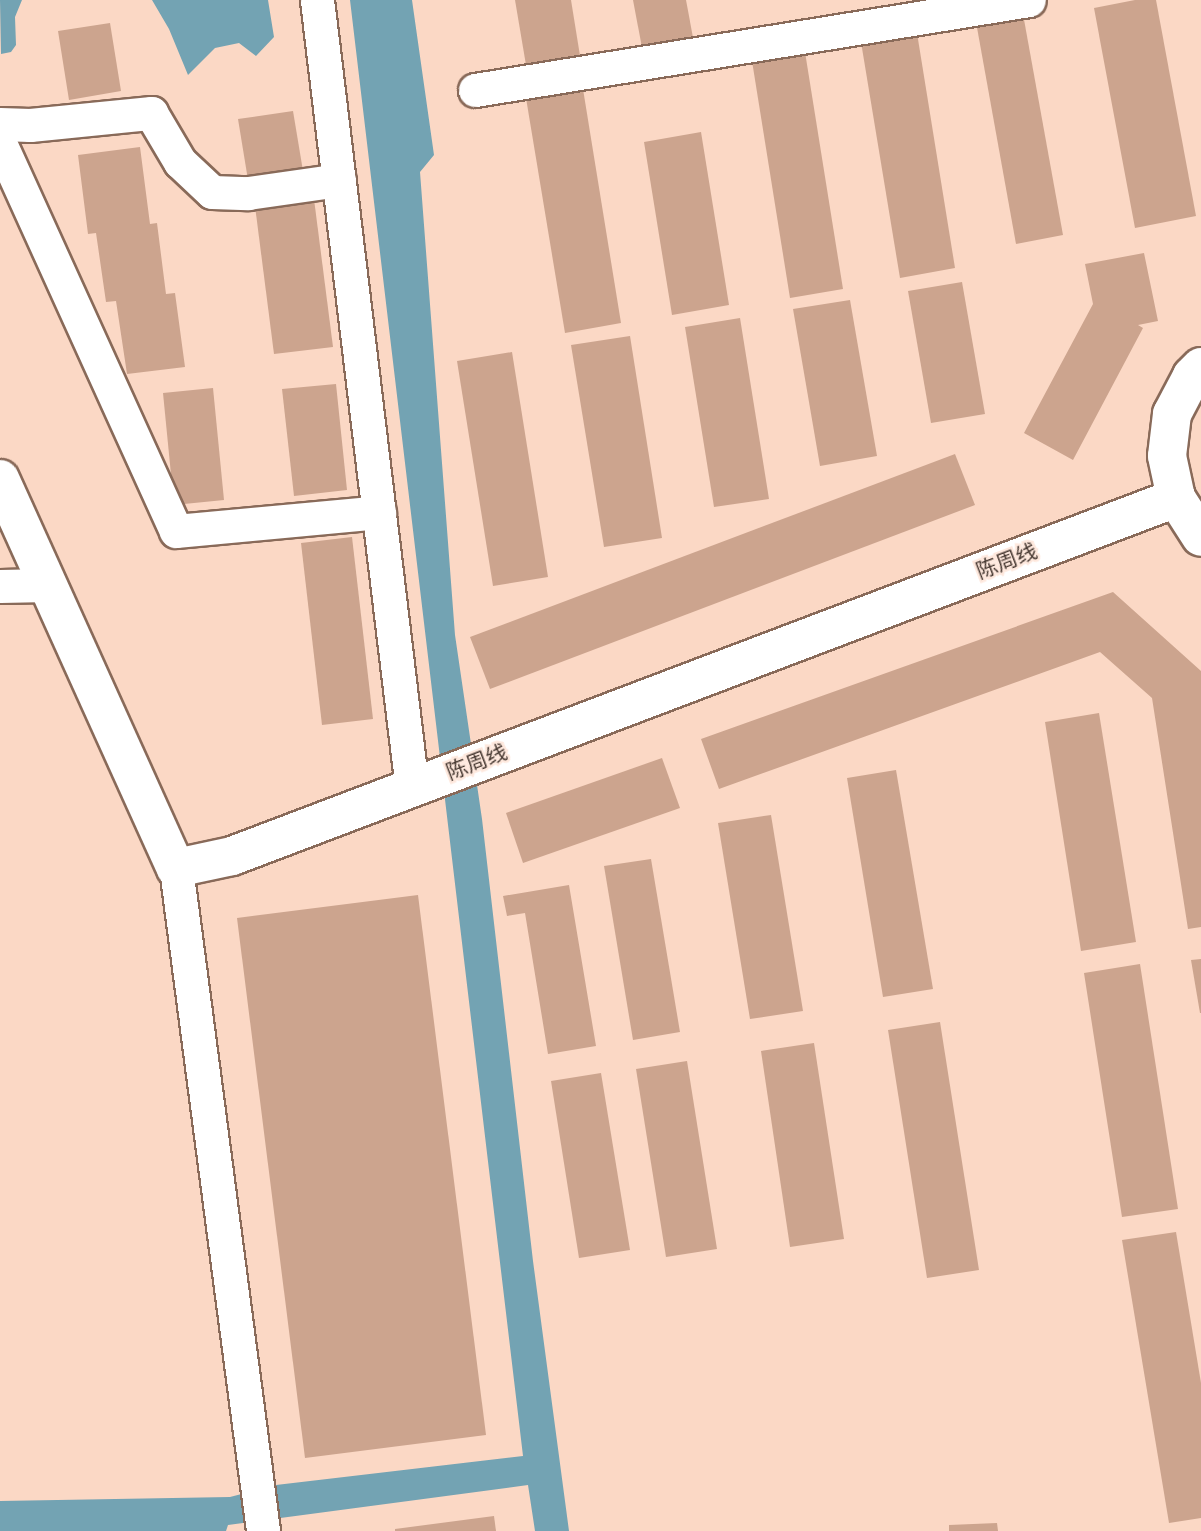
<!DOCTYPE html>
<html>
<head>
<meta charset="utf-8">
<style>
  body { margin:0 }
  #map { position:relative; width:1201px; height:1531px; overflow:hidden; background:#fbd8c5; font-family:"Alegreya Sans","Noto Sans SC",sans-serif }
  div>[style] { position:absolute }
  .water>* { inset:0; background:#73a3b3 }
  .building>* { inset:0; background:#cca48e }
  .roads { filter:drop-shadow(2px 0 #896a59) drop-shadow(-2px 0 #896a59) drop-shadow(0 2px #896a59) drop-shadow(0 -2px #896a59) }
  .minor>* { height:33px; margin:-16.5px; padding:0 16.5px; transform-origin:16.5px; border-radius:16.5px; background:#fff }
  .major>* { height:38px; margin:-19px; padding:0 19px; transform-origin:19px; border-radius:19px; background:#fff }
  span { translate:-50% -50%; white-space:nowrap; text-align:center; line-height:1.15; -webkit-text-stroke:5px #fee8dd; paint-order:stroke }
  .street-label { font-size:21px; color:#473932 }
</style>
</head>
<body>
<div id="map">
  <div class="water">
    <div style="clip-path:polygon(0 0,22px 0,15px 17px,16px 45px,11px 52px,1px 54px)"></div>
    <div style="clip-path:polygon(152px 0,268px 0,274px 37px,256px 56px,239px 43px,215px 48px,188px 75px,169px 29px)"></div>
    <div style="clip-path:polygon(350px 0,412px 0,434px 155px,420px 172px,455px 635px,482px 819px,533px 1261px,569px 1531px,535px 1531px,528px 1485px,228px 1525px,226px 1531px,0 1531px,0 1501px,230px 1497px,276px 1485px,523px 1456px)"></div>
  </div>
  <div class="building">
    <div style="clip-path:polygon(515px 0,571px 0,581px 62px,527px 71px)"></div>
    <div style="clip-path:polygon(633px 0,686px 0,694px 43px,643px 53px)"></div>
    <div style="clip-path:polygon(1135px 0,1156px 0,1196px 216px,1135px 228px,1094px 8px)"></div>
    <div style="clip-path:polygon(1023px 14px,1063px 235px,1016px 244px,976px 22px)"></div>
    <div style="clip-path:polygon(110px 23px,121px 91px,69px 100px,58px 31px)"></div>
    <div style="clip-path:polygon(917px 33px,955px 268px,900px 278px,861px 42px)"></div>
    <div style="clip-path:polygon(805px 52px,843px 289px,790px 298px,752px 61px)"></div>
    <div style="clip-path:polygon(583px 89px,621px 323px,565px 333px,526px 98px)"></div>
    <div style="clip-path:polygon(293px 111px,303px 171px,248px 180px,238px 119px)"></div>
    <div style="clip-path:polygon(701px 132px,729px 305px,672px 315px,644px 142px)"></div>
    <div style="clip-path:polygon(140px 147px,150px 224px,157px 223px,166px 294px,175px 293px,185px 367px,127px 374px,116px 301px,106px 302px,96px 233px,88px 234px,78px 155px)"></div>
    <div style="clip-path:polygon(314px 199px,333px 347px,274px 354px,255px 206px)"></div>
    <div style="clip-path:polygon(1144px 253px,1158px 321px,1138px 325px,1143px 328px,1073px 460px,1024px 433px,1093px 304px,1085px 264px)"></div>
    <div style="clip-path:polygon(962px 282px,985px 414px,931px 423px,908px 291px)"></div>
    <div style="clip-path:polygon(850px 300px,877px 456px,820px 466px,793px 309px)"></div>
    <div style="clip-path:polygon(740px 318px,769px 499px,714px 507px,685px 327px)"></div>
    <div style="clip-path:polygon(630px 336px,662px 538px,604px 547px,571px 345px)"></div>
    <div style="clip-path:polygon(512px 352px,548px 577px,493px 586px,457px 361px)"></div>
    <div style="clip-path:polygon(336px 384px,347px 490px,294px 496px,282px 389px)"></div>
    <div style="clip-path:polygon(213px 388px,224px 500px,174px 505px,163px 393px)"></div>
    <div style="clip-path:polygon(955px 454px,975px 505px,490px 689px,470px 637px)"></div>
    <div style="clip-path:polygon(352px 537px,373px 719px,322px 725px,301px 543px)"></div>
    <div style="clip-path:polygon(1113px 592px,1201px 671px,1201px 927px,1188px 929px,1152px 698px,1100px 652px,719px 789px,701px 739px)"></div>
    <div style="clip-path:polygon(1099px 713px,1136px 942px,1081px 951px,1045px 722px)"></div>
    <div style="clip-path:polygon(662px 758px,680px 808px,523px 863px,506px 813px)"></div>
    <div style="clip-path:polygon(896px 770px,933px 989px,883px 997px,847px 778px)"></div>
    <div style="clip-path:polygon(771px 815px,803px 1011px,750px 1019px,718px 823px)"></div>
    <div style="clip-path:polygon(651px 859px,680px 1032px,633px 1040px,604px 866px)"></div>
    <div style="clip-path:polygon(569px 885px,596px 1046px,548px 1054px,525px 913px,507px 916px,503px 896px)"></div>
    <div style="clip-path:polygon(418px 895px,486px 1435px,305px 1458px,237px 918px)"></div>
    <div style="clip-path:polygon(1201px 959px,1201px 1013px,1200px 1013px,1191px 960px)"></div>
    <div style="clip-path:polygon(1140px 964px,1178px 1209px,1122px 1217px,1084px 973px)"></div>
    <div style="clip-path:polygon(940px 1022px,979px 1270px,927px 1278px,888px 1030px)"></div>
    <div style="clip-path:polygon(814px 1043px,844px 1239px,790px 1247px,761px 1051px)"></div>
    <div style="clip-path:polygon(687px 1061px,717px 1249px,666px 1257px,636px 1069px)"></div>
    <div style="clip-path:polygon(601px 1073px,630px 1250px,579px 1258px,551px 1081px)"></div>
    <div style="clip-path:polygon(1176px 1232px,1201px 1383px,1201px 1518px,1169px 1523px,1122px 1240px)"></div>
    <div style="clip-path:polygon(494px 1516px,496px 1531px,395px 1531px,395px 1529px)"></div>
    <div style="clip-path:polygon(997px 1523px,998px 1531px,949px 1531px,949px 1525px)"></div>
  </div>
  <div class="roads">
    <div class="minor">
      <div style="left:317px;top:0;width:794px;rotate:83.13deg"></div>
      <div style="left:475px;top:90px;width:561px;rotate:-9.23deg"></div>
      <div style="left:0;top:124px;width:30px;rotate:2deg"></div>
      <div style="left:30px;top:125px;width:122px;rotate:-5.7deg"></div>
      <div style="left:151px;top:113px;width:57px;rotate:59.4deg"></div>
      <div style="left:180px;top:162px;width:44px;rotate:43.2deg"></div>
      <div style="left:212px;top:192px;width:36px;rotate:2deg"></div>
      <div style="left:248px;top:193px;width:92px;rotate:-8.1deg"></div>
      <div style="left:0;top:143px;width:426px;rotate:65.6deg"></div>
      <div style="left:176px;top:531px;width:204px;rotate:-5.3deg"></div>
      <div style="left:0;top:586px;width:48px;rotate:-1.2deg"></div>
      <div style="left:176px;top:868px;width:669px;rotate:82.52deg"></div>
    </div>
    <div class="major">
      <div style="left:1201px;top:367px;width:13px;rotate:135deg"></div>
      <div style="left:1192px;top:376px;width:43px;rotate:117.8deg"></div>
      <div style="left:1172px;top:414px;width:42px;rotate:96.8deg"></div>
      <div style="left:1167px;top:456px;width:43px;rotate:77.9deg"></div>
      <div style="left:1176px;top:498px;width:46px;rotate:57.3deg"></div>
      <div style="left:0;top:479px;width:427px;rotate:65.7deg"></div>
      <div style="left:176px;top:868px;width:57px;rotate:-12.1deg"></div>
      <div style="left:232px;top:856px;width:1010px;rotate:-20.77deg"></div>
    </div>
  </div>
  <div class="street-label">
    <span style="left:1007px;top:562px;rotate:-21deg">陈周线</span>
    <span style="left:477px;top:763px;rotate:-21deg">陈周线</span>
  </div>
</div>
</body>
</html>
